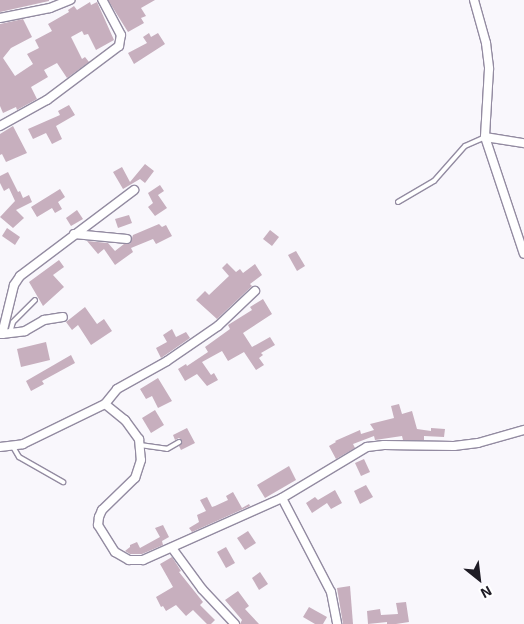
<!DOCTYPE html>
<html>
<head>
<meta charset="utf-8">
<style>
  body { margin:0 }
  #map { position:relative; width:524px; height:624px; overflow:hidden; background:#f9f7fc; font-family:"Exo 2",sans-serif }
  div>[style] { position:absolute }
  .building>* { inset:0; background:#c7afbe }
  .roads { filter:drop-shadow(1px 0 #938ba1) drop-shadow(-1px 0 #938ba1) drop-shadow(0 1px #938ba1) drop-shadow(0 -1px #938ba1) }
  .lane>* { height:4px; margin:-2px; padding:0 2px; transform-origin:2px; border-radius:2px; background:#fff }
  .street>* { height:8px; margin:-4px; padding:0 4px; transform-origin:4px; border-radius:4px; background:#fff }
  span { translate:-50% -50%; white-space:nowrap; text-align:center; line-height:1.15; -webkit-text-stroke:5px #fff; paint-order:stroke }
  .north { position:absolute; left:454px; top:554px; width:50px; height:50px; -webkit-text-stroke:4px #fff; paint-order:stroke; rotate:151deg; font-size:14px; font-weight:700; line-height:20px; text-align:center; color:#1f1c25 }
  .north::after { content:''; display:block; margin:auto; width:18px; height:22px; background:#1f1c25; clip-path:polygon(50% 0,100% 100%,50% 72%,0 100%) }
</style>
</head>
<body>
<div id="map">
  <div class="building">
    <div style="clip-path:polygon(0 0,49px 0,49px 1px,0 12px)"></div>
    <div style="clip-path:polygon(108px 0,155px 0,141px 8px,146px 16px,141px 18px,144px 23px,128px 32px)"></div>
    <div style="clip-path:polygon(90px 2px,91px 5px,97px 2px,114px 40px,96px 50px,88px 34px,84px 35px,82px 31px,71px 37px,82px 59px,85px 57px,89px 62px,67px 78px,57px 63px,44px 70px,48px 77px,31px 87px,37px 99px,17px 110px,16px 107px,3px 113px,0 106px,0 24px,23px 19px,32px 37px,11px 48px,3px 58px,15px 76px,33px 64px,27px 54px,39px 48px,35px 40px,52px 31px,48px 24px,69px 12px,68px 10px,74px 6px,77px 10px)"></div>
    <div style="clip-path:polygon(149px 33px,151px 37px,158px 33px,165px 44px,134px 64px,128px 53px,147px 43px,143px 37px)"></div>
    <div style="clip-path:polygon(69px 105px,75px 115px,56px 126px,62px 139px,52px 144px,46px 133px,33px 139px,28px 129px,60px 115px,58px 111px)"></div>
    <div style="clip-path:polygon(13px 126px,27px 153px,6px 162px,2px 154px,0 155px,0 134px)"></div>
    <div style="clip-path:polygon(145px 164px,154px 171px,145px 183px,140px 179px,123px 189px,113px 172px,122px 167px,130px 182px)"></div>
    <div style="clip-path:polygon(8px 172px,18px 192px,20px 191px,23px 198px,29px 195px,32px 202px,16px 210px,24px 218px,13px 228px,0 217px,15px 201px,9px 188px,4px 191px,0 183px,0 176px)"></div>
    <div style="clip-path:polygon(160px 185px,164px 191px,158px 195px,167px 208px,155px 216px,148px 207px,153px 203px,148px 193px)"></div>
    <div style="clip-path:polygon(60px 189px,65px 197px,58px 202px,62px 209px,55px 213px,52px 208px,37px 217px,31px 207px)"></div>
    <div style="clip-path:polygon(77px 210px,83px 219px,71px 226px,66px 218px)"></div>
    <div style="clip-path:polygon(129px 215px,132px 223px,118px 228px,115px 219px)"></div>
    <div style="clip-path:polygon(159px 224px,162px 227px,166px 225px,172px 236px,156px 244px,153px 239px,131px 248px,133px 252px,115px 265px,104px 249px,98px 254px,87px 241px,108px 243px,115px 251px,124px 244px,130px 244px,133px 235px)"></div>
    <div style="clip-path:polygon(7px 228px,20px 237px,15px 245px,2px 236px)"></div>
    <div style="clip-path:polygon(270px 230px,279px 237px,272px 246px,263px 239px)"></div>
    <div style="clip-path:polygon(296px 251px,305px 266px,297px 271px,288px 255px)"></div>
    <div style="clip-path:polygon(59px 260px,64px 267px,53px 275px,64px 287px,43px 306px,29px 282px)"></div>
    <div style="clip-path:polygon(227px 263px,236px 272px,240px 269px,243px 273px,255px 264px,262px 275px,250px 284px,252px 286px,217px 319px,196px 300px,205px 291px,209px 295px,229px 276px,222px 268px)"></div>
    <div style="clip-path:polygon(263px 299px,272px 314px,243px 333px,252px 347px,270px 337px,275px 345px,261px 353px,263px 355px,259px 358px,264px 365px,256px 370px,244px 352px,228px 361px,222px 351px,202px 362px,211px 375px,214px 373px,218px 380px,207px 386px,197px 374px,185px 381px,178px 369px,186px 364px,187px 366px,208px 352px,205px 347px,230px 329px,228px 325px,252px 310px,250px 307px)"></div>
    <div style="clip-path:polygon(85px 307px,97px 324px,104px 319px,112px 331px,91px 345px,78px 325px,72px 330px,66px 322px)"></div>
    <div style="clip-path:polygon(172px 329px,176px 337px,186px 332px,190px 338px,161px 358px,156px 348px,167px 342px,163px 335px)"></div>
    <div style="clip-path:polygon(46px 342px,50px 360px,21px 367px,17px 349px)"></div>
    <div style="clip-path:polygon(71px 355px,75px 363px,42px 381px,44px 384px,31px 391px,26px 381px)"></div>
    <div style="clip-path:polygon(158px 378px,172px 401px,158px 408px,152px 396px,146px 399px,140px 389px)"></div>
    <div style="clip-path:polygon(399px 404px,402px 414px,412px 411px,417px 429px,431px 431px,431px 428px,445px 429px,444px 437px,424px 436px,424px 440px,403px 440px,402px 436px,375px 440px,374px 436px,353px 444px,355px 448px,336px 459px,329px 446px,336px 442px,335px 441px,360px 430px,361px 434px,374px 430px,370px 424px,394px 418px,391px 406px)"></div>
    <div style="clip-path:polygon(155px 410px,164px 425px,151px 433px,142px 418px)"></div>
    <div style="clip-path:polygon(187px 428px,195px 443px,181px 450px,179px 446px,182px 441px,179px 438px,175px 440px,173px 435px)"></div>
    <div style="clip-path:polygon(364px 459px,370px 472px,361px 476px,355px 463px)"></div>
    <div style="clip-path:polygon(289px 466px,296px 480px,265px 498px,257px 485px)"></div>
    <div style="clip-path:polygon(366px 485px,373px 497px,360px 504px,354px 491px)"></div>
    <div style="clip-path:polygon(335px 490px,342px 503px,331px 509px,327px 503px,312px 513px,306px 503px,315px 497px,318px 500px)"></div>
    <div style="clip-path:polygon(233px 492px,242px 508px,249px 504px,250px 506px,192px 532px,189px 528px,199px 522px,197px 515px,206px 511px,200px 500px,207px 497px,212px 507px,215px 506px,228px 500px,226px 496px)"></div>
    <div style="clip-path:polygon(163px 525px,169px 537px,162px 541px,163px 545px,142px 554px,130px 554px,125px 551px,130px 547px,130px 545px,137px 542px,140px 548px,160px 537px,155px 528px)"></div>
    <div style="clip-path:polygon(248px 531px,256px 543px,245px 550px,237px 538px)"></div>
    <div style="clip-path:polygon(226px 547px,235px 563px,226px 568px,217px 552px)"></div>
    <div style="clip-path:polygon(172px 557px,181px 571px,179px 572px,203px 602px,200px 605px,215px 620px,211px 624px,207px 624px,193px 610px,186px 616px,176px 605px,166px 611px,163px 606px,161px 607px,156px 597px,173px 587px,160px 564px)"></div>
    <div style="clip-path:polygon(260px 572px,268px 584px,259px 590px,252px 578px)"></div>
    <div style="clip-path:polygon(350px 586px,353px 624px,343px 624px,337px 588px)"></div>
    <div style="clip-path:polygon(238px 591px,249px 606px,245px 609px,259px 624px,240px 624px,242px 620px,225px 600px)"></div>
    <div style="clip-path:polygon(406px 602px,409px 622px,396px 624px,387px 624px,387px 622px,368px 624px,367px 611px,380px 609px,381px 615px,398px 614px,396px 603px)"></div>
    <div style="clip-path:polygon(309px 607px,327px 617px,323px 624px,315px 624px,303px 617px)"></div>
  </div>
  <div class="roads">
    <div class="lane">
      <div style="left:398px;top:202px;width:42px;rotate:-30.3deg"></div>
      <div style="left:434px;top:181px;width:47px;rotate:-48.5deg"></div>
      <div style="left:465px;top:146px;width:22px;rotate:-24deg"></div>
      <div style="left:10px;top:333px;width:11px;rotate:-75deg"></div>
      <div style="left:13px;top:322px;width:31px;rotate:-45deg"></div>
      <div style="left:12px;top:445px;width:14px;rotate:60deg"></div>
      <div style="left:19px;top:457px;width:51px;rotate:29.6deg"></div>
      <div style="left:140px;top:445px;width:27px;rotate:8deg"></div>
      <div style="left:167px;top:449px;width:14px;rotate:-30deg"></div>
    </div>
    <div class="street">
      <div style="left:474px;top:0;width:45px;rotate:74.4deg"></div>
      <div style="left:486px;top:43px;width:26px;rotate:83deg"></div>
      <div style="left:489px;top:69px;width:68px;rotate:93.4deg"></div>
      <div style="left:485px;top:137px;width:123px;rotate:71.6deg"></div>
      <div style="left:0;top:18px;width:51px;rotate:-11.3deg"></div>
      <div style="left:50px;top:8px;width:22px;rotate:-22deg"></div>
      <div style="left:0;top:126px;width:54px;rotate:-29deg"></div>
      <div style="left:47px;top:100px;width:90px;rotate:-36.9deg"></div>
      <div style="left:119px;top:46px;width:11px;rotate:-80deg"></div>
      <div style="left:121px;top:35px;width:40px;rotate:-118deg"></div>
      <div style="left:485px;top:137px;width:39px;rotate:9deg"></div>
      <div style="left:74px;top:234px;width:53px;rotate:5.4deg"></div>
      <div style="left:0;top:334px;width:2px"></div>
      <div style="left:2px;top:334px;width:50px;rotate:-76.2deg"></div>
      <div style="left:14px;top:285px;width:11px;rotate:-56deg"></div>
      <div style="left:20px;top:276px;width:143px;rotate:-37deg"></div>
      <div style="left:2px;top:334px;width:23px;rotate:-7deg"></div>
      <div style="left:25px;top:331px;width:22px;rotate:-30deg"></div>
      <div style="left:44px;top:320px;width:19px;rotate:-9deg"></div>
      <div style="left:105px;top:404px;width:19px;rotate:-51deg"></div>
      <div style="left:117px;top:389px;width:57px;rotate:-29.2deg"></div>
      <div style="left:167px;top:361px;width:62px;rotate:-34.5deg"></div>
      <div style="left:218px;top:326px;width:51px;rotate:-43.4deg"></div>
      <div style="left:0;top:447px;width:23px;rotate:-7deg"></div>
      <div style="left:23px;top:444px;width:91px;rotate:-26deg"></div>
      <div style="left:105px;top:404px;width:26px;rotate:39deg"></div>
      <div style="left:125px;top:420px;width:24px;rotate:54deg"></div>
      <div style="left:139px;top:439px;width:21px;rotate:85deg"></div>
      <div style="left:141px;top:460px;width:19px;rotate:108deg"></div>
      <div style="left:135px;top:478px;width:46px;rotate:135.9deg"></div>
      <div style="left:102px;top:510px;width:8px;rotate:113deg"></div>
      <div style="left:99px;top:517px;width:8px;rotate:97deg"></div>
      <div style="left:98px;top:525px;width:32px;rotate:58deg"></div>
      <div style="left:115px;top:552px;width:16px;rotate:30deg"></div>
      <div style="left:129px;top:560px;width:14px"></div>
      <div style="left:143px;top:560px;width:152px;rotate:-24deg"></div>
      <div style="left:282px;top:498px;width:99px;rotate:-31deg"></div>
      <div style="left:367px;top:447px;width:17px;rotate:-7deg"></div>
      <div style="left:384px;top:445px;width:70px;rotate:0.8deg"></div>
      <div style="left:454px;top:446px;width:24px;rotate:-7deg"></div>
      <div style="left:478px;top:443px;width:48px;rotate:-15.8deg"></div>
      <div style="left:282px;top:498px;width:106px;rotate:62.5deg"></div>
      <div style="left:331px;top:592px;width:33px;rotate:79deg"></div>
      <div style="left:172px;top:548px;width:51px;rotate:53.8deg"></div>
      <div style="left:202px;top:589px;width:48px;rotate:46.7deg"></div>
    </div>
  </div>
  <div class="north">N</div>
</div>
</body>
</html>
